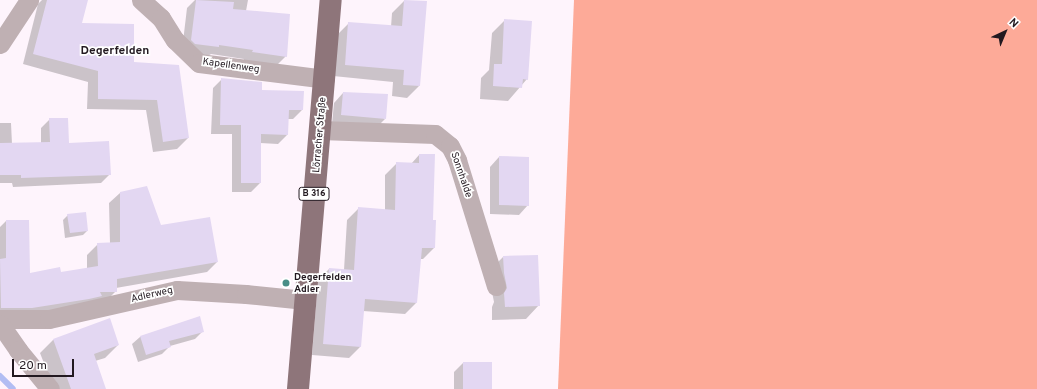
<!DOCTYPE html>
<html>
<head>
<meta charset="utf-8">
<style>
  body { margin:0 }
  #map { position:relative; width:1037px; height:389px; overflow:hidden; background:#fef4fc; font-family:Overpass,sans-serif }
  div>[style] { position:absolute }
  .forest>* { inset:0; background:#fdaa98 }
  .shadow>* { inset:0; background:#0003 }
  .stream>* { height:6px; margin:-3px; padding:0 3px; transform-origin:3px; border-radius:3px; background:#b2bdf3 }
  .building>* { inset:0; background:#e3d7f2 }
  .minor>* { height:19px; margin:-9.5px; padding:0 9.5px; transform-origin:9.5px; border-radius:9.5px; background:#bfb0b3 }
  .primary>* { height:22px; margin:-11px; padding:0 11px; transform-origin:11px; border-radius:11px; background:#8e757a }
  .dots>* { width:11px; height:11px; translate:-50% -50%; box-sizing:border-box; border:2px solid #fff; border-radius:50% }
  span { translate:-50% -50%; white-space:nowrap; text-align:center; line-height:1.15; -webkit-text-stroke:3.5px #fff; paint-order:stroke }
  .shield-label span { padding:1px 3px; background:#fff; border:1px solid; border-radius:3px; -webkit-text-stroke-width:0 }
  .shield-label { font-size:9px; color:#221920; font-weight:700 }
  .street-label { font-size:10px; color:#221920 }
  .poi-label { font-size:10px; color:#221920; font-weight:700 }
  .left { translate:0 -50%; text-align:left }
  .quarter-label { font-size:12px; color:#221920; font-weight:700 }
  .north { position:absolute; left:985px; top:12px; width:40px; height:40px; -webkit-text-stroke:3px #fff; paint-order:stroke; rotate:44deg; font-size:11px; font-weight:700; line-height:16px; text-align:center; color:#221920 }
  .north::after { content:''; display:block; margin:auto; width:14px; height:18px; background:#221920; clip-path:polygon(50% 0,100% 100%,50% 72%,0 100%) }
  .scale { position:absolute; left:12px; top:359px; width:62px; height:18px; box-sizing:border-box; border:2px solid #221920; border-top:0; padding-left:5px; font-size:12px; line-height:14px; white-space:nowrap; color:#221920; -webkit-text-stroke:3px #fff; paint-order:stroke }
</style>
</head>
<body>
<div id="map">
  <div class="forest">
    <div style="clip-path:polygon(574px 0,1037px 0,1037px 389px,558px 389px)"></div>
  </div>
  <div class="shadow">
    <div style="clip-path:polygon(42px 0,76px 0,81px 24px,133px 63px,188px 138px,177px 149px,153px 152px,146px 110px,87px 109px,88px 82px,23px 64px,38px 4px)"></div>
    <div style="clip-path:polygon(195px 0,248px 0,246px 11px,286px 56px,276px 66px,243px 61px,244px 59px,211px 54px,208px 56px,182px 50px,187px 8px)"></div>
    <div style="clip-path:polygon(404px 1px,419px 86px,407px 98px,392px 96px,393px 82px,333px 76px,337px 35px,349px 23px,391px 27px,392px 13px)"></div>
    <div style="clip-path:polygon(505px 20px,527px 79px,508px 101px,480px 99px,481px 78px,489px 70px,492px 33px)"></div>
    <div style="clip-path:polygon(222px 79px,261px 91px,302px 110px,293px 119px,288px 119px,287px 135px,278px 144px,260px 143px,260px 183px,251px 192px,232px 192px,232px 134px,211px 134px,213px 88px)"></div>
    <div style="clip-path:polygon(343px 93px,385px 119px,376px 128px,332px 124px,334px 103px)"></div>
    <div style="clip-path:polygon(50px 119px,68px 144px,110px 174px,101px 183px,13px 187px,12px 183px,0 183px,0 123px,11px 123px,12px 144px,41px 143px,41px 128px)"></div>
    <div style="clip-path:polygon(419px 155px,432px 221px,434px 248px,423px 259px,420px 259px,416px 303px,405px 314px,363px 311px,360px 347px,349px 358px,312px 355px,318px 280px,329px 269px,344px 270px,347px 220px,358px 209px,385px 210px,385px 175px,397px 163px,411px 164px)"></div>
    <div style="clip-path:polygon(499px 157px,528px 205px,519px 215px,490px 214px,490px 167px)"></div>
    <div style="clip-path:polygon(120px 193px,160px 226px,217px 262px,207px 272px,116px 288px,116px 291px,105px 302px,0 318px,0 227px,6px 221px,29px 274px,60px 273px,87px 269px,87px 255px,98px 244px,110px 244px,109px 203px)"></div>
    <div style="clip-path:polygon(68px 215px,87px 231px,83px 235px,65px 238px,63px 220px)"></div>
    <div style="clip-path:polygon(503px 257px,539px 305px,526px 319px,492px 320px,492px 307px,494px 302px,491px 287px,490px 270px)"></div>
    <div style="clip-path:polygon(203px 331px,195px 339px,170px 346px,162px 354px,138px 362px,132px 344px,140px 337px)"></div>
    <div style="clip-path:polygon(53px 340px,118px 345px,105px 358px,95px 361px,105px 389px,54px 389px,40px 353px)"></div>
    <div style="clip-path:polygon(463px 363px,491px 389px,454px 389px,454px 372px)"></div>
  </div>
  <div class="stream">
    <div style="left:0;top:376px;width:18px;rotate:45deg"></div>
  </div>
  <div class="building">
    <div style="clip-path:polygon(47px 0,88px 0,82px 23px,134px 24px,134px 62px,179px 65px,189px 138px,163px 142px,157px 100px,98px 99px,98px 71px,33px 54px)"></div>
    <div style="clip-path:polygon(196px 0,234px 2px,233px 9px,290px 14px,287px 57px,252px 52px,253px 50px,219px 45px,219px 47px,195px 44px,191px 40px)"></div>
    <div style="clip-path:polygon(404px 0,427px 1px,420px 86px,403px 85px,404px 70px,345px 65px,348px 22px,402px 26px)"></div>
    <div style="clip-path:polygon(504px 19px,532px 21px,528px 80px,523px 79px,522px 88px,493px 86px,494px 64px,502px 64px)"></div>
    <div style="clip-path:polygon(221px 78px,262px 82px,262px 90px,304px 91px,303px 110px,289px 110px,288px 135px,261px 134px,261px 183px,241px 183px,241px 125px,220px 125px)"></div>
    <div style="clip-path:polygon(343px 92px,388px 94px,386px 119px,341px 115px)"></div>
    <div style="clip-path:polygon(49px 118px,68px 118px,69px 143px,109px 141px,111px 175px,21px 178px,21px 175px,0 175px,0 143px,50px 142px)"></div>
    <div style="clip-path:polygon(419px 154px,435px 154px,433px 220px,436px 220px,435px 248px,422px 248px,417px 303px,365px 299px,361px 347px,323px 344px,329px 268px,354px 270px,358px 207px,395px 210px,396px 162px,419px 163px)"></div>
    <div style="clip-path:polygon(499px 156px,529px 157px,529px 206px,499px 205px)"></div>
    <div style="clip-path:polygon(147px 186px,161px 225px,210px 217px,218px 262px,117px 279px,117px 292px,100px 292px,102px 296px,89px 299px,32px 308px,1px 308px,0 259px,6px 258px,6px 220px,29px 220px,30px 273px,60px 267px,61px 272px,98px 266px,97px 243px,120px 242px,120px 192px)"></div>
    <div style="clip-path:polygon(86px 212px,88px 231px,70px 233px,67px 214px)"></div>
    <div style="clip-path:polygon(538px 255px,540px 306px,505px 307px,504px 293px,507px 288px,504px 273px,503px 256px)"></div>
    <div style="clip-path:polygon(200px 316px,204px 332px,169px 341px,171px 347px,146px 355px,140px 336px)"></div>
    <div style="clip-path:polygon(110px 318px,119px 345px,94px 354px,106px 389px,71px 389px,53px 339px)"></div>
    <div style="clip-path:polygon(463px 362px,492px 362px,492px 389px,463px 389px)"></div>
  </div>
  <div class="minor">
    <div style="left:141px;top:0;width:27px;rotate:42deg"></div>
    <div style="left:161px;top:18px;width:26px;rotate:58deg"></div>
    <div style="left:175px;top:40px;width:33px;rotate:44deg"></div>
    <div style="left:199px;top:63px;width:127px;rotate:7.2deg"></div>
    <div style="left:0;top:44px;width:53px;rotate:-56.6deg"></div>
    <div style="left:320px;top:130px;width:115px;rotate:2deg"></div>
    <div style="left:435px;top:134px;width:19px;rotate:39deg"></div>
    <div style="left:450px;top:146px;width:16px;rotate:63deg"></div>
    <div style="left:457px;top:160px;width:132px;rotate:72.8deg"></div>
    <div style="left:0;top:319px;width:49px"></div>
    <div style="left:49px;top:319px;width:131px;rotate:-12.8deg"></div>
    <div style="left:177px;top:290px;width:69px;rotate:3.3deg"></div>
    <div style="left:246px;top:294px;width:59px;rotate:5.8deg"></div>
    <div style="left:0;top:324px;width:32px;rotate:55deg"></div>
    <div style="left:18px;top:350px;width:50px;rotate:50.6deg"></div>
  </div>
  <div class="primary">
    <div style="left:298px;top:389px;width:390px;rotate:-85.2deg"></div>
  </div>
  <div class="dots">
    <div style="left:286px;top:283px;background:#488e87"></div>
  </div>
  <div class="shield-label">
    <span style="left:314px;top:194px">B 316</span>
  </div>
  <div class="street-label">
    <span style="left:231px;top:66px;rotate:8deg">Kapellenweg</span>
    <span style="left:320px;top:135px;rotate:-85deg">Lörracher Straße</span>
    <span style="left:461px;top:175px;rotate:71deg">Sonnhalde</span>
    <span style="left:152px;top:295px;rotate:-13deg">Adlerweg</span>
  </div>
  <div class="poi-label">
    <span class="left" style="left:294px;top:283px">Degerfelden<br>Adler</span>
  </div>
  <div class="quarter-label">
    <span style="left:115px;top:52px">Degerfelden</span>
  </div>
  <div class="north">N</div>
  <div class="scale">20 m</div>
</div>
</body>
</html>
